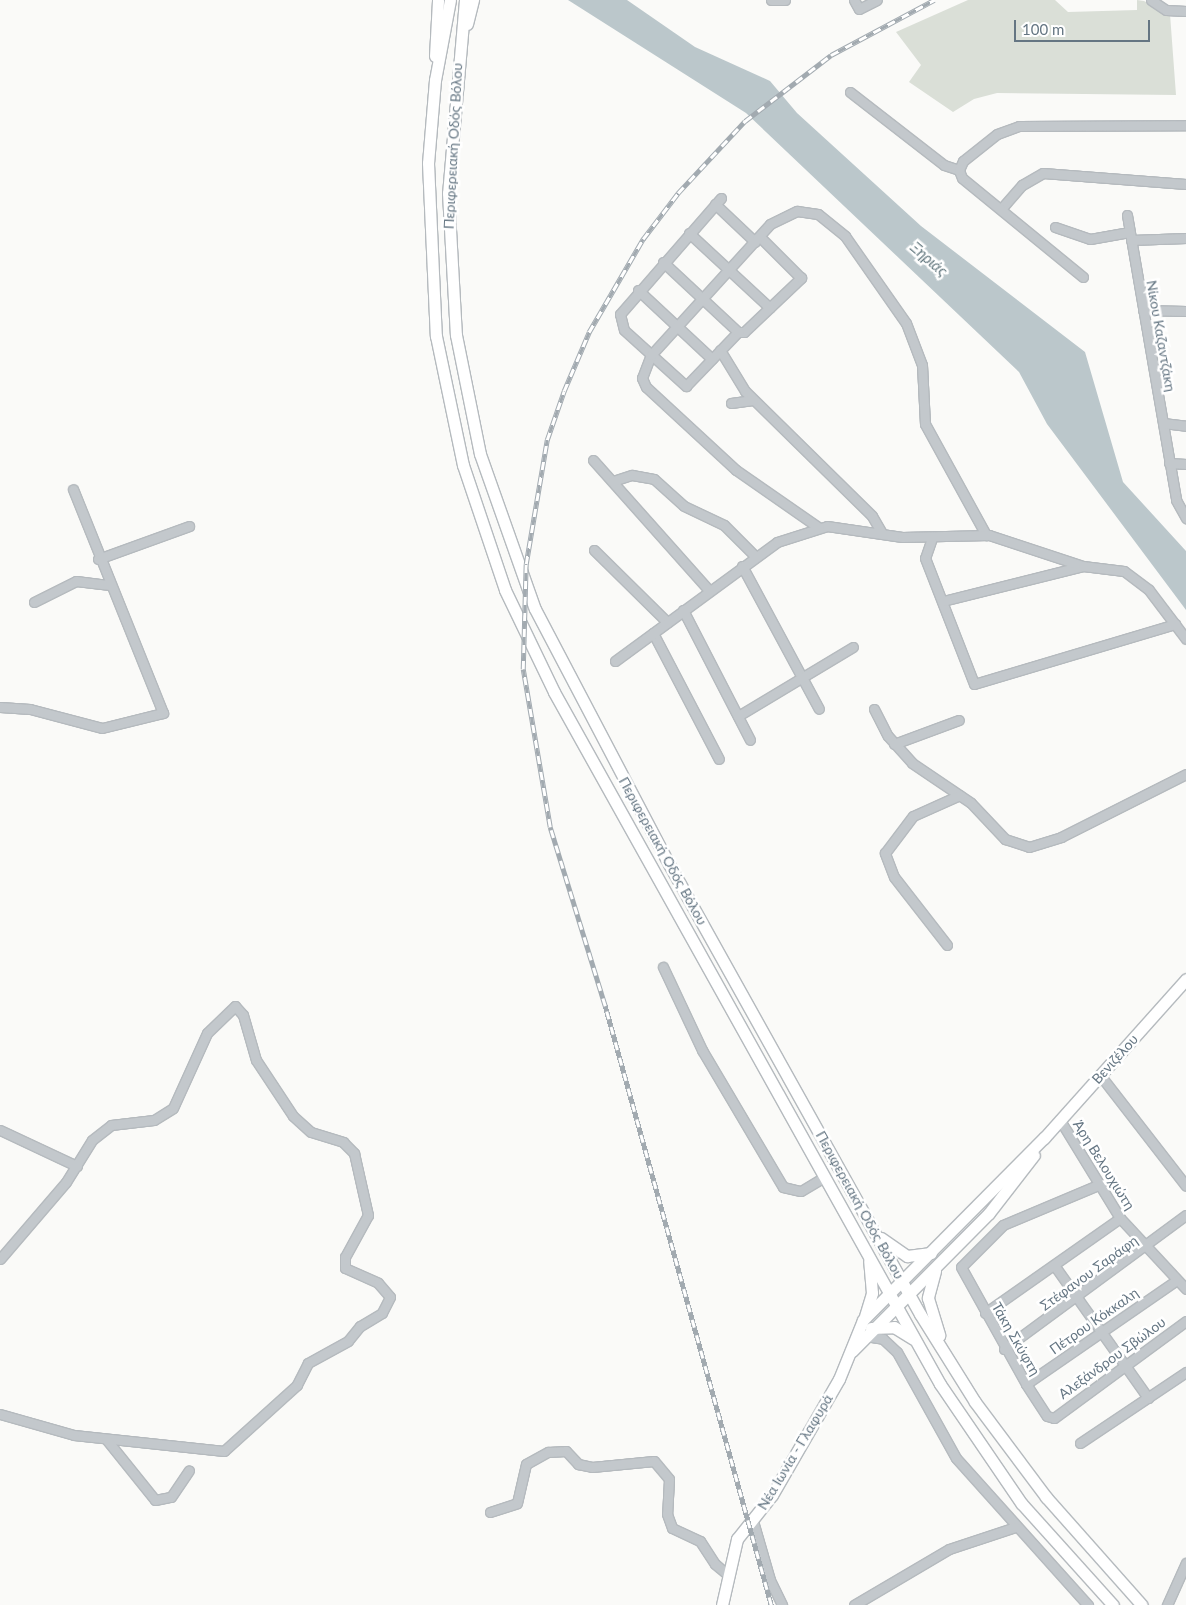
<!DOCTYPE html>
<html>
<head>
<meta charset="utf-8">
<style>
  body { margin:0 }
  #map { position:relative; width:1186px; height:1605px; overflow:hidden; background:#fafaf8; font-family:Lato,sans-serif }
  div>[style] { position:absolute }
  .green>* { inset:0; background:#dadfd7 }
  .water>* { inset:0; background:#bbc7cb }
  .roads { filter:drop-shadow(1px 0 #b5babe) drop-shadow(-1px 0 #b5babe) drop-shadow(0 1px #b5babe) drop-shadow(0 -1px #b5babe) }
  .minor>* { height:9px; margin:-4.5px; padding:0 4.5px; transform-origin:4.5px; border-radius:4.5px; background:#c3c8cc }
  .major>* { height:11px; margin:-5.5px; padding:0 5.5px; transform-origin:5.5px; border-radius:5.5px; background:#fff }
  .rail>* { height:4.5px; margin-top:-2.25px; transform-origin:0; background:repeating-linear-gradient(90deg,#fff 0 8px,#a2aab0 0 16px); box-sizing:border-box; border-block:1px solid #a2aab0 }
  span { translate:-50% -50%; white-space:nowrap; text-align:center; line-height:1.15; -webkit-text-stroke:5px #fff; paint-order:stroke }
  .street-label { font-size:14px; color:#657683 }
  .water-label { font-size:15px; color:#60757c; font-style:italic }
  .scale { position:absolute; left:1014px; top:20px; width:136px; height:22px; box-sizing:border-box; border:2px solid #657683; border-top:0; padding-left:6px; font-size:15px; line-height:18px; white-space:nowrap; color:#657683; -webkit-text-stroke:4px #fff; paint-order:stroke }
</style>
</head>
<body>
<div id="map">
  <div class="green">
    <div style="clip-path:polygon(968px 0,1055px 0,1068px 12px,1137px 10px,1137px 0,1144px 1px,1170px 14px,1176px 95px,997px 93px,974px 99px,953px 112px,909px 82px,921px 65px,896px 32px)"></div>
  </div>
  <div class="water">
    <div style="clip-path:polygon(568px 0,627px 0,695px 47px,770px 81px,797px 113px,921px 226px,1085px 352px,1123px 482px,1186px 551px,1186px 610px,1047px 424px,1019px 372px,746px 113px)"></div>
  </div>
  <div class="roads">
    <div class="minor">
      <div style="left:771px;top:0;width:14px"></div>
      <div style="left:854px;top:0;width:10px;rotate:61deg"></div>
      <div style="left:859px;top:9px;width:20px;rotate:-27deg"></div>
      <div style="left:1151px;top:0;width:18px;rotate:34deg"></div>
      <div style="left:1166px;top:10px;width:20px;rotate:3deg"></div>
      <div style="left:850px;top:92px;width:119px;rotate:37.8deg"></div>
      <div style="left:944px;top:165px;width:16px;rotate:18deg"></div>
      <div style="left:721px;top:198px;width:154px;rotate:131deg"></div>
      <div style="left:620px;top:314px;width:16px;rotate:76deg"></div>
      <div style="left:624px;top:330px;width:84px;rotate:42.1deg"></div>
      <div style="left:686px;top:386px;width:75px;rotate:-46.1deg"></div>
      <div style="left:738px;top:332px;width:6px"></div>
      <div style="left:744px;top:332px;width:79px;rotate:-43.5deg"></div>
      <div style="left:801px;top:278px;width:58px;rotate:-135deg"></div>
      <div style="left:715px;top:204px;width:55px;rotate:43.5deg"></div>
      <div style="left:1001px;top:209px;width:32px;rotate:-49deg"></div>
      <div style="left:1022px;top:185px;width:24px;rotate:-30deg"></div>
      <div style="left:1043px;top:173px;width:143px;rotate:4.4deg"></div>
      <div style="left:1127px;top:215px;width:289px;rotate:80.2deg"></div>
      <div style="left:1176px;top:500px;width:21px;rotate:61deg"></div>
      <div style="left:1055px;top:227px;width:37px;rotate:19deg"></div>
      <div style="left:1090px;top:239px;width:40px;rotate:-10deg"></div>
      <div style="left:689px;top:233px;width:110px;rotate:42.8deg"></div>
      <div style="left:1131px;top:240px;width:55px;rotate:-2.1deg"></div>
      <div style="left:663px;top:262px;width:103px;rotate:43deg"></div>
      <div style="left:1083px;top:277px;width:156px;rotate:-140.7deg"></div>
      <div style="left:962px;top:178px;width:9px;rotate:-111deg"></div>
      <div style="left:959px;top:170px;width:10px;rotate:-66deg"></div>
      <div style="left:963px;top:161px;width:43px;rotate:-38.5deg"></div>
      <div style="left:997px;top:134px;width:23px;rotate:-20deg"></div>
      <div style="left:1019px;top:126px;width:167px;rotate:-0.3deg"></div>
      <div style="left:638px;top:290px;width:101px;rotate:43deg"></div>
      <div style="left:1143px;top:310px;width:43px;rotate:1.3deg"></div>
      <div style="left:720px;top:350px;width:48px;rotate:58.6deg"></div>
      <div style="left:745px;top:391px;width:178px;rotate:44.5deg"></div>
      <div style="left:872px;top:516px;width:20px;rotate:60deg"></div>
      <div style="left:731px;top:403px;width:22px;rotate:-8deg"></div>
      <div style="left:1163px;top:423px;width:23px;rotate:7deg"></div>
      <div style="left:593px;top:460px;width:174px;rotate:48.3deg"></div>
      <div style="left:1169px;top:463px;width:17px;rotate:3deg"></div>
      <div style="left:613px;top:481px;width:20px;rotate:-18deg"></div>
      <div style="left:632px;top:475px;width:22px;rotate:10deg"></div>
      <div style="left:654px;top:479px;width:40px;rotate:42deg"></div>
      <div style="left:684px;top:506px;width:44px;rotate:25.4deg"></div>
      <div style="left:724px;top:525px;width:44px;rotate:45deg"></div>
      <div style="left:818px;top:527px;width:100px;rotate:-145.2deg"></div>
      <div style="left:736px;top:470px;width:122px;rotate:-137.3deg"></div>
      <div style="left:646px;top:387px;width:10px;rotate:-114deg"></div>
      <div style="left:642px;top:378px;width:25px;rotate:-69deg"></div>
      <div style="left:651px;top:355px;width:177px;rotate:-47.7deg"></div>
      <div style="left:770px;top:224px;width:30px;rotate:-26deg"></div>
      <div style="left:797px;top:211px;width:21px;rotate:8deg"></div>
      <div style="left:818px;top:214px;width:35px;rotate:39deg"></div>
      <div style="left:845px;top:236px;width:106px;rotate:55deg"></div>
      <div style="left:906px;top:323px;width:45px;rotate:69.1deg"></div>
      <div style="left:922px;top:365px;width:59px;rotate:87.1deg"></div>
      <div style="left:925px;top:424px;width:127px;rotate:61.2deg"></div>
      <div style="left:932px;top:538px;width:21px;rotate:109deg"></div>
      <div style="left:925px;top:558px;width:135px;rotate:68.7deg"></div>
      <div style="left:974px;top:684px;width:210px;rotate:-16.6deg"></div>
      <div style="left:594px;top:550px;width:103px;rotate:44.6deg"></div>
      <div style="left:98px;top:559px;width:97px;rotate:-19.9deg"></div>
      <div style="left:742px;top:566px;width:162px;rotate:61.7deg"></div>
      <div style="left:943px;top:601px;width:144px;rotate:-14deg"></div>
      <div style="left:34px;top:602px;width:47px;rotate:-26.6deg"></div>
      <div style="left:76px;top:581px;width:34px;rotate:7deg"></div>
      <div style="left:683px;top:610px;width:146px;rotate:62.7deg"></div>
      <div style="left:653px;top:633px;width:142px;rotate:62.4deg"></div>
      <div style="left:615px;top:661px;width:201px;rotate:-36.3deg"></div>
      <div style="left:777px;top:542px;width:52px;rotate:-17.7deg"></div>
      <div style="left:827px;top:526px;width:76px;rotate:8.3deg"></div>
      <div style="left:902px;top:537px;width:87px;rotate:-1.3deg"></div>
      <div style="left:989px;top:535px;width:99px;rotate:18.3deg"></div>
      <div style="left:1083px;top:566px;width:41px;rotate:7deg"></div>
      <div style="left:1124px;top:571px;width:31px;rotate:37deg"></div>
      <div style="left:1149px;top:590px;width:61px;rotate:52.9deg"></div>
      <div style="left:0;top:707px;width:30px;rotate:4deg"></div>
      <div style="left:30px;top:709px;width:74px;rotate:14.8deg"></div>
      <div style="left:102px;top:728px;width:63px;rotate:-13.8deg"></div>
      <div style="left:163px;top:713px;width:241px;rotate:-111.9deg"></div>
      <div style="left:874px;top:709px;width:30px;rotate:63deg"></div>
      <div style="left:888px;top:736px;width:36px;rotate:48deg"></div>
      <div style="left:912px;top:763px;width:71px;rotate:34.1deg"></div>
      <div style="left:971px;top:803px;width:50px;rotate:46.6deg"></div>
      <div style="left:1005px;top:839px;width:25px;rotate:18deg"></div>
      <div style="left:1029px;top:847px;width:34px;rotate:-17deg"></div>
      <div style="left:1061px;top:837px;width:140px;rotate:-26.7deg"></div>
      <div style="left:738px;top:716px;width:134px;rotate:-31deg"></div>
      <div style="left:894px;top:744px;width:69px;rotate:-20.3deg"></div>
      <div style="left:947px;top:945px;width:86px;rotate:-127.9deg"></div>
      <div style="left:894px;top:877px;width:26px;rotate:-111deg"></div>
      <div style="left:885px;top:853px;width:46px;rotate:-52.9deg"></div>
      <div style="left:913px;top:816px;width:51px;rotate:-24.1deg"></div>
      <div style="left:663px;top:967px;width:92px;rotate:64.8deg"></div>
      <div style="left:702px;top:1050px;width:159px;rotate:59.4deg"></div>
      <div style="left:783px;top:1187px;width:18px;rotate:13deg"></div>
      <div style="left:801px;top:1191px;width:27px;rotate:-31deg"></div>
      <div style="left:1100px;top:1075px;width:140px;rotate:52.2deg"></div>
      <div style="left:1060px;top:1120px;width:115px;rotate:58.5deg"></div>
      <div style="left:1120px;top:1218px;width:97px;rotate:47.1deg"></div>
      <div style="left:0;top:1130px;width:85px;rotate:25.1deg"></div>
      <div style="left:1098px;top:1185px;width:103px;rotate:157.2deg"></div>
      <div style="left:1003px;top:1225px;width:59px;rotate:135deg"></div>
      <div style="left:961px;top:1267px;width:134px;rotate:60.9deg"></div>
      <div style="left:1026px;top:1384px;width:38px;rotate:57deg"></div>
      <div style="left:1047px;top:1416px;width:7px;rotate:16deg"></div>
      <div style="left:1054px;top:1418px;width:164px;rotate:-36.3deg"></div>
      <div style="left:0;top:1259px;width:101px;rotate:-49.4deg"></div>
      <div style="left:66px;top:1182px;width:49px;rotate:-58.2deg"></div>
      <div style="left:92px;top:1140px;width:24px;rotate:-38deg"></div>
      <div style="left:111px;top:1125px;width:43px;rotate:-6.6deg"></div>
      <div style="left:154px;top:1120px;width:22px;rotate:-32deg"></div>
      <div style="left:173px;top:1108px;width:82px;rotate:-65.6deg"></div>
      <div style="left:207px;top:1033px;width:39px;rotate:-44deg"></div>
      <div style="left:235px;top:1006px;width:12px;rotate:48deg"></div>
      <div style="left:243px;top:1015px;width:47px;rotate:73.9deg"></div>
      <div style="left:256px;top:1060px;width:67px;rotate:56.5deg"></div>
      <div style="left:293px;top:1116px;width:24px;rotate:42deg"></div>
      <div style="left:311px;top:1132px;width:34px;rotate:17deg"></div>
      <div style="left:343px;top:1142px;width:16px;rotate:45deg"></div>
      <div style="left:354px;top:1153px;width:64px;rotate:77.3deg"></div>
      <div style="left:368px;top:1215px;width:48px;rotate:118.7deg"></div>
      <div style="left:345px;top:1257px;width:11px;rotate:90deg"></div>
      <div style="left:345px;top:1268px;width:36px;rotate:24deg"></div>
      <div style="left:378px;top:1283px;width:18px;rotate:49deg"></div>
      <div style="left:390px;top:1297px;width:18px;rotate:117deg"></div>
      <div style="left:382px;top:1313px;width:26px;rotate:149deg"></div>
      <div style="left:360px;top:1326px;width:19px;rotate:129deg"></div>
      <div style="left:348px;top:1341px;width:46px;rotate:151.2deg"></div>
      <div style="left:308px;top:1363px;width:25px;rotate:117deg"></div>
      <div style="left:297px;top:1385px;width:98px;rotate:137.9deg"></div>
      <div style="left:224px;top:1451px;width:151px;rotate:-173.9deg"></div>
      <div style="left:74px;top:1435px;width:77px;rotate:-164.2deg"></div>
      <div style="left:1054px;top:1265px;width:163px;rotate:54.7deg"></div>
      <div style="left:985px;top:1313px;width:165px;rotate:-35.1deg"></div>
      <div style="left:865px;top:1336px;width:18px;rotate:9deg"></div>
      <div style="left:883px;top:1339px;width:19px;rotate:43deg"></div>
      <div style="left:897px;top:1352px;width:121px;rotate:60.9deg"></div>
      <div style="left:956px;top:1458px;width:198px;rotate:48.1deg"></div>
      <div style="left:1004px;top:1349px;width:226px;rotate:-36.4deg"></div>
      <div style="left:1026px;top:1384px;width:183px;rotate:-34.6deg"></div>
      <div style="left:106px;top:1439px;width:78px;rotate:51.2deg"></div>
      <div style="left:155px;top:1500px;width:16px;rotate:-11deg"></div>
      <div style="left:171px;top:1497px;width:32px;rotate:-56deg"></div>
      <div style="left:1080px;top:1443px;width:128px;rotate:-33.8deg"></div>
      <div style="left:490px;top:1512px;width:28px;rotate:-18deg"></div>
      <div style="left:517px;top:1503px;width:40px;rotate:-77deg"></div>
      <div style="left:526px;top:1464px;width:25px;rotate:-29deg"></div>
      <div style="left:548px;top:1452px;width:18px;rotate:-3deg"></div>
      <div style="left:566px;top:1451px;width:18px;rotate:47deg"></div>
      <div style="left:578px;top:1464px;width:14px;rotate:12deg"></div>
      <div style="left:592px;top:1467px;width:62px;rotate:-5.5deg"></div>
      <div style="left:654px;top:1461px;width:23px;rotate:50deg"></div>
      <div style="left:669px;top:1479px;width:35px;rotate:93deg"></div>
      <div style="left:667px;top:1514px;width:15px;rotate:70deg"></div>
      <div style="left:672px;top:1528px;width:31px;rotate:25deg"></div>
      <div style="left:700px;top:1541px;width:27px;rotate:57deg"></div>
      <div style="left:715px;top:1564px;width:17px;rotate:40deg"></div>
      <div style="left:753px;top:1521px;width:61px;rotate:73.9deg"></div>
      <div style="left:770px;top:1580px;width:28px;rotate:64deg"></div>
      <div style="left:854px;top:1605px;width:110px;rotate:-30.5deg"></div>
      <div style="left:949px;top:1549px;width:70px;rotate:-18.4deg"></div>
      <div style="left:1167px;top:1605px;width:46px;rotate:-65.7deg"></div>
    </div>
    <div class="major">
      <div style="left:450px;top:0;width:81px;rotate:100.6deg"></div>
      <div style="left:435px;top:80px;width:83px;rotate:94.8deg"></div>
      <div style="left:428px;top:163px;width:173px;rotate:87.4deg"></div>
      <div style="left:436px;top:336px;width:132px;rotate:78.2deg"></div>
      <div style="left:463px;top:465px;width:132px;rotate:71.4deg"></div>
      <div style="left:505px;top:590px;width:113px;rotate:64.3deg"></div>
      <div style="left:554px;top:692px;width:792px;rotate:60.85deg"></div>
      <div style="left:940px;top:1384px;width:145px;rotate:55.7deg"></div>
      <div style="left:1022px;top:1504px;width:136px;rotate:48deg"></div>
      <div style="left:465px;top:0;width:194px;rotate:95deg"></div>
      <div style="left:448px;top:193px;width:142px;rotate:86.8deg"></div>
      <div style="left:456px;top:335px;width:121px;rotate:78.6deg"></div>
      <div style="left:480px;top:454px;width:164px;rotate:70.5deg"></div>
      <div style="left:535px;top:609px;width:288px;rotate:62.3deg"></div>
      <div style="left:669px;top:864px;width:515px;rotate:60.85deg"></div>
      <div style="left:920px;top:1314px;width:104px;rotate:58deg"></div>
      <div style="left:975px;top:1402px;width:119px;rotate:53.2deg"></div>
      <div style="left:1046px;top:1497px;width:144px;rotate:48.4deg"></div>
      <div style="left:467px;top:24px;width:25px;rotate:-76deg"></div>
      <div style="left:435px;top:56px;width:56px;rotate:-86.9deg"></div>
      <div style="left:881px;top:1238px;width:32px;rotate:35deg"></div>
      <div style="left:907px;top:1256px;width:24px;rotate:-7deg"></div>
      <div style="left:935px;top:1271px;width:28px;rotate:105deg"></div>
      <div style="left:928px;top:1298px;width:39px;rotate:73deg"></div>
      <div style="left:865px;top:1316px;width:24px;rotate:-73deg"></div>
      <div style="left:872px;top:1293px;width:32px;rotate:-95deg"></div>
      <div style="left:871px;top:1328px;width:23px;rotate:-2deg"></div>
      <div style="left:894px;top:1327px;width:22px;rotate:32deg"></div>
      <div style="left:852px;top:1351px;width:194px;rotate:-45.2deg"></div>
      <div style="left:989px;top:1213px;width:73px;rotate:-52.2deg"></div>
      <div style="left:722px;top:1605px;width:68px;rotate:-77.2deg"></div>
      <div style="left:737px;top:1539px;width:56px;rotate:-51.5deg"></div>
      <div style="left:772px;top:1495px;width:134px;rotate:-60deg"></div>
      <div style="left:839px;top:1379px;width:64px;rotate:-67.9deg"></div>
      <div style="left:863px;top:1320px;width:257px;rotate:-45.2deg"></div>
      <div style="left:1044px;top:1138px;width:213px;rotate:-48.2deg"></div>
    </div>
  </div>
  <div class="rail">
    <div style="left:771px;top:1605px;width:622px;rotate:-105.49deg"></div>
    <div style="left:605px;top:1006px;width:187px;rotate:-107.1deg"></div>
    <div style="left:550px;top:827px;width:160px;rotate:-99.7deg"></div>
    <div style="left:523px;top:669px;width:105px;rotate:-88.4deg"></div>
    <div style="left:526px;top:564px;width:126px;rotate:-80.4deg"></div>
    <div style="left:547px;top:440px;width:52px;rotate:-70.9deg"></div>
    <div style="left:564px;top:391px;width:64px;rotate:-67deg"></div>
    <div style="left:589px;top:332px;width:108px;rotate:-59.9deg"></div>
    <div style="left:643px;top:239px;width:58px;rotate:-52.7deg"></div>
    <div style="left:678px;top:193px;width:98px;rotate:-47.1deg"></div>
    <div style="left:745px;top:121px;width:108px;rotate:-37.5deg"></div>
    <div style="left:831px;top:55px;width:117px;rotate:-28.1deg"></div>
  </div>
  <div class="street-label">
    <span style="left:453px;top:146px;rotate:-87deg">Περιφερειακή Οδός Βόλου</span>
    <span style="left:1161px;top:336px;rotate:80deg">Νίκου Καζαντζάκη</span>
    <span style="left:663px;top:851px;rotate:61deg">Περιφερειακή Οδός Βόλου</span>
    <span style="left:1115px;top:1059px;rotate:-48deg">Βενιζέλου</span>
    <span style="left:1104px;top:1165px;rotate:58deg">Άρη Βελουχιώτη</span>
    <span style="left:860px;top:1205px;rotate:61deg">Περιφερειακή Οδός Βόλου</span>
    <span style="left:1089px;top:1273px;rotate:-36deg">Στέφανου Σαράφη</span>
    <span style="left:1094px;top:1321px;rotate:-35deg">Πέτρου Κόκκαλη</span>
    <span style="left:1016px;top:1339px;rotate:60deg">Τάκη Σκύφτη</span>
    <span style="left:1112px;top:1358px;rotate:-36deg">Αλεξάνδρου Σβώλου</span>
    <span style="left:795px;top:1452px;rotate:-59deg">Νέα Ιωνία - Γλαφυρά</span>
  </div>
  <div class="water-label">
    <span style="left:929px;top:259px;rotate:41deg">Ξηριάς</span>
  </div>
  <div class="scale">100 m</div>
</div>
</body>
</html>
